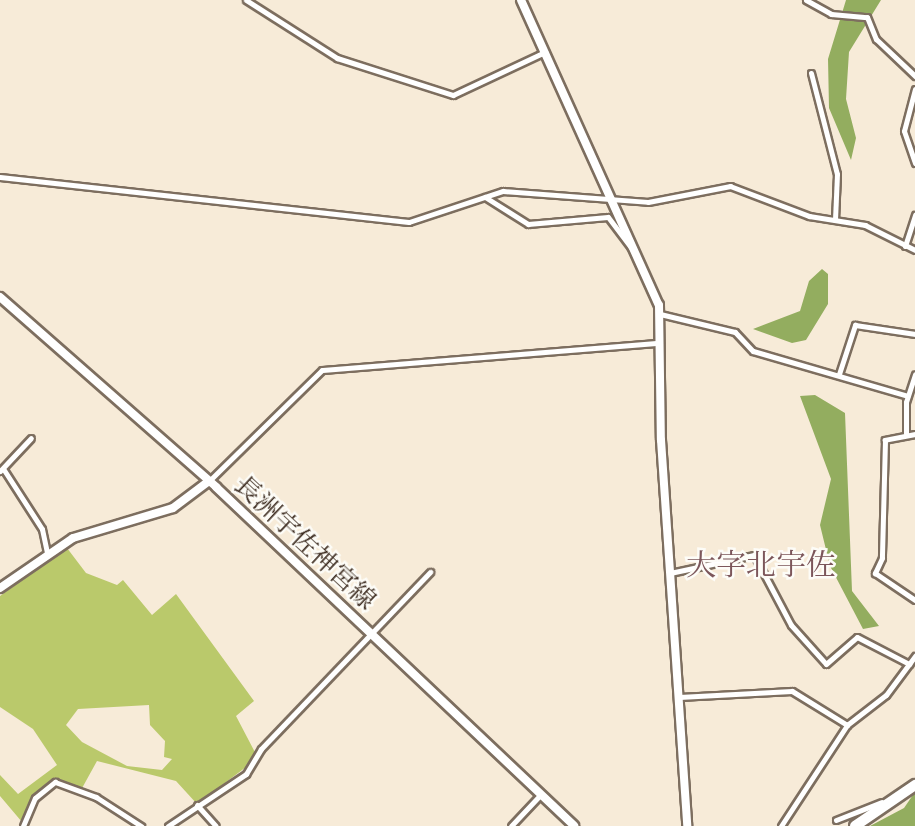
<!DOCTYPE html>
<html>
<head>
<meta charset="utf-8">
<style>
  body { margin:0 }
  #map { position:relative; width:915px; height:826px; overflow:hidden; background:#f7ebd8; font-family:"EB Garamond","Noto Serif JP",serif }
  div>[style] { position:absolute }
  .green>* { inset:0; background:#bac96b }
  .forest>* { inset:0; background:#93ad5f }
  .roads { filter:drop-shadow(2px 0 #7d6e5f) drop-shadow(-2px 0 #7d6e5f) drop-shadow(0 2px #7d6e5f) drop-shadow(0 -2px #7d6e5f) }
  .street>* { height:5px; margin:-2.5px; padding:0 2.5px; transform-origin:2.5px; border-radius:2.5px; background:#fff }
  .secondary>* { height:8px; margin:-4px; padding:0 4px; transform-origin:4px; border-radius:4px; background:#fff }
  .highway>* { height:10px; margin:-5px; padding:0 5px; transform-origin:5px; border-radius:5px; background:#fff }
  span { translate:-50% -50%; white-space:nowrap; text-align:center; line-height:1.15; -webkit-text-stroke:5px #fdfcf7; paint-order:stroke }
  .street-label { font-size:26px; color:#3b2a1e }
  .quarter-label { font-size:30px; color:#7c565a }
</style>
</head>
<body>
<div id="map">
  <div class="green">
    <div style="clip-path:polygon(evenodd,67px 548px,86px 573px,117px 585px,123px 580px,152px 615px,176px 594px,254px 701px,236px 716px,258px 758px,197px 804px,176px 781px,97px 761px,81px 790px,48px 783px,22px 822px,0 796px,0 775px,18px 794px,57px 765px,33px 729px,0 707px,0 596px,67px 548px,149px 705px,150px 725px,165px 741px,164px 757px,172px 759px,162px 770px,127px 766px,82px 742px,66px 725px,78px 709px,149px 705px)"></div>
  </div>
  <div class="forest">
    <div style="clip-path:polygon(846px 0,881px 0,849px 52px,846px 99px,856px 138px,851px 160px,829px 108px,828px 59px)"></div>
    <div style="clip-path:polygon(822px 269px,828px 274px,828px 304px,806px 340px,792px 343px,753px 329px,800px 311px,809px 281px)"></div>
    <div style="clip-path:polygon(815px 395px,845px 413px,852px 591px,879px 626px,863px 629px,830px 566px,820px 525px,831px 479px,800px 396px)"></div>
    <div style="clip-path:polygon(915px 792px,915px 826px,870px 826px,904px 808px)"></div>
  </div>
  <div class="roads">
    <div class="street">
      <div style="left:246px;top:0;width:108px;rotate:32.5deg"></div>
      <div style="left:337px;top:58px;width:122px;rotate:17.7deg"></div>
      <div style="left:453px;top:95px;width:102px;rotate:-25.1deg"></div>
      <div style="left:806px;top:0;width:29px;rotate:29deg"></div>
      <div style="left:831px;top:14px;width:36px;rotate:5deg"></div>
      <div style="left:867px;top:17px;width:24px;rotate:68deg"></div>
      <div style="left:876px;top:39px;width:54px;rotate:43.5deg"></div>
      <div style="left:811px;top:73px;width:104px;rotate:75.6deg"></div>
      <div style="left:837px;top:174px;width:46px;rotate:92.5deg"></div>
      <div style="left:915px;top:89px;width:43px;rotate:104.7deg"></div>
      <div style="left:904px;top:131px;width:34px;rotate:71deg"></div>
      <div style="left:0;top:177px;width:411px;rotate:6.3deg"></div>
      <div style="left:409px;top:222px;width:99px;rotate:-18.3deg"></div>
      <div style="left:503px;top:191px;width:145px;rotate:4.3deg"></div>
      <div style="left:648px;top:202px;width:84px;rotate:-11deg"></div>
      <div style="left:730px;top:186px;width:85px;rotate:20.8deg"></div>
      <div style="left:809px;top:216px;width:57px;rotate:9.1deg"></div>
      <div style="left:865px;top:225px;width:56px;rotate:26.6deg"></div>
      <div style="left:485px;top:197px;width:51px;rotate:32.1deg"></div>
      <div style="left:528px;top:224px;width:80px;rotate:-5deg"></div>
      <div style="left:608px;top:217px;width:46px;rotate:52.9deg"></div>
      <div style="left:905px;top:246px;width:33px;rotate:-72deg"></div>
      <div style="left:660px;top:314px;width:77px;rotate:13.5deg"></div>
      <div style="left:735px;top:332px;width:26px;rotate:47deg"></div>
      <div style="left:753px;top:351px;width:161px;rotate:16.2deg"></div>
      <div style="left:839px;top:374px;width:52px;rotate:-71.9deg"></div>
      <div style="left:855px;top:325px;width:61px;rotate:8.5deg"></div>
      <div style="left:906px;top:433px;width:31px;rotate:-90deg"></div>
      <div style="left:906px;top:402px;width:29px;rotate:-72deg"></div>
      <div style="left:915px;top:434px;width:31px;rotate:169deg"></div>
      <div style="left:885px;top:440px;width:118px;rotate:91.5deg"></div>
      <div style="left:882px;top:558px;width:17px;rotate:115deg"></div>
      <div style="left:875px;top:573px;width:48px;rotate:34deg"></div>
      <div style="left:4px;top:470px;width:70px;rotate:57.2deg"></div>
      <div style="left:42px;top:529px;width:25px;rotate:78deg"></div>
      <div style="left:0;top:471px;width:45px;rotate:-46.8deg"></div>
      <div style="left:209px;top:481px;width:158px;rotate:-44.5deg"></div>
      <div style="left:322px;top:370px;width:339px;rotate:-4.6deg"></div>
      <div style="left:670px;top:573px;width:86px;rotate:-12.1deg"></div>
      <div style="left:754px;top:555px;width:79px;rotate:62.1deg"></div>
      <div style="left:791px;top:625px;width:52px;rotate:48.1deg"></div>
      <div style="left:826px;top:664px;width:41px;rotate:-41.1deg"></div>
      <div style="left:857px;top:637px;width:59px;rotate:27.4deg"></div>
      <div style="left:679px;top:697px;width:113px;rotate:-3deg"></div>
      <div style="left:792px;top:691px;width:65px;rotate:31.7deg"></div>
      <div style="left:197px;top:805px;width:28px;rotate:48deg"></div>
      <div style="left:836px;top:820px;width:49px;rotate:-21.4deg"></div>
      <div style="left:23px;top:826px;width:30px;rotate:-67deg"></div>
      <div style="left:35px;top:798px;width:26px;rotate:-39deg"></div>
      <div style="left:55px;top:782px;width:44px;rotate:20.1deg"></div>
      <div style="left:96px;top:797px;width:54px;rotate:32.8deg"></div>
      <div style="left:168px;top:826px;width:94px;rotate:-33.7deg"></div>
      <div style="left:246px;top:774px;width:29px;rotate:-59deg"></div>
      <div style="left:261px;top:749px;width:245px;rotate:-46.3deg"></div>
      <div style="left:511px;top:826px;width:44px;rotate:-46.8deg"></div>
      <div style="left:781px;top:826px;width:121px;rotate:-56.8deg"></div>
      <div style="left:847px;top:725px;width:49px;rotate:-37.6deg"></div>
      <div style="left:886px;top:695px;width:49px;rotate:-53.4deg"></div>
    </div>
    <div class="secondary">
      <div style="left:521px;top:0;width:335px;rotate:65.7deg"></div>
      <div style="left:659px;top:305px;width:135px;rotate:89.2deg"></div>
      <div style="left:661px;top:440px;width:387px;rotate:86.1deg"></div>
      <div style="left:0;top:297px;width:288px;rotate:41.3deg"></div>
      <div style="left:216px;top:487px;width:493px;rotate:43.4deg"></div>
      <div style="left:0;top:588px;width:88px;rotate:-34.4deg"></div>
      <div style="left:73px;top:538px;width:104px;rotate:-16.7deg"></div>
      <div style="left:173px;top:508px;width:45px;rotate:-36.9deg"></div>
    </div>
    <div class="highway">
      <div style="left:855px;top:826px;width:73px;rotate:-34.3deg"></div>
    </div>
  </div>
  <div class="street-label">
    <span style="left:305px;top:543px;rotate:43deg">長洲宇佐神宮線</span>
  </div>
  <div class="quarter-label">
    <span style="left:761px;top:565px">大字北宇佐</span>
  </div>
</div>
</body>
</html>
